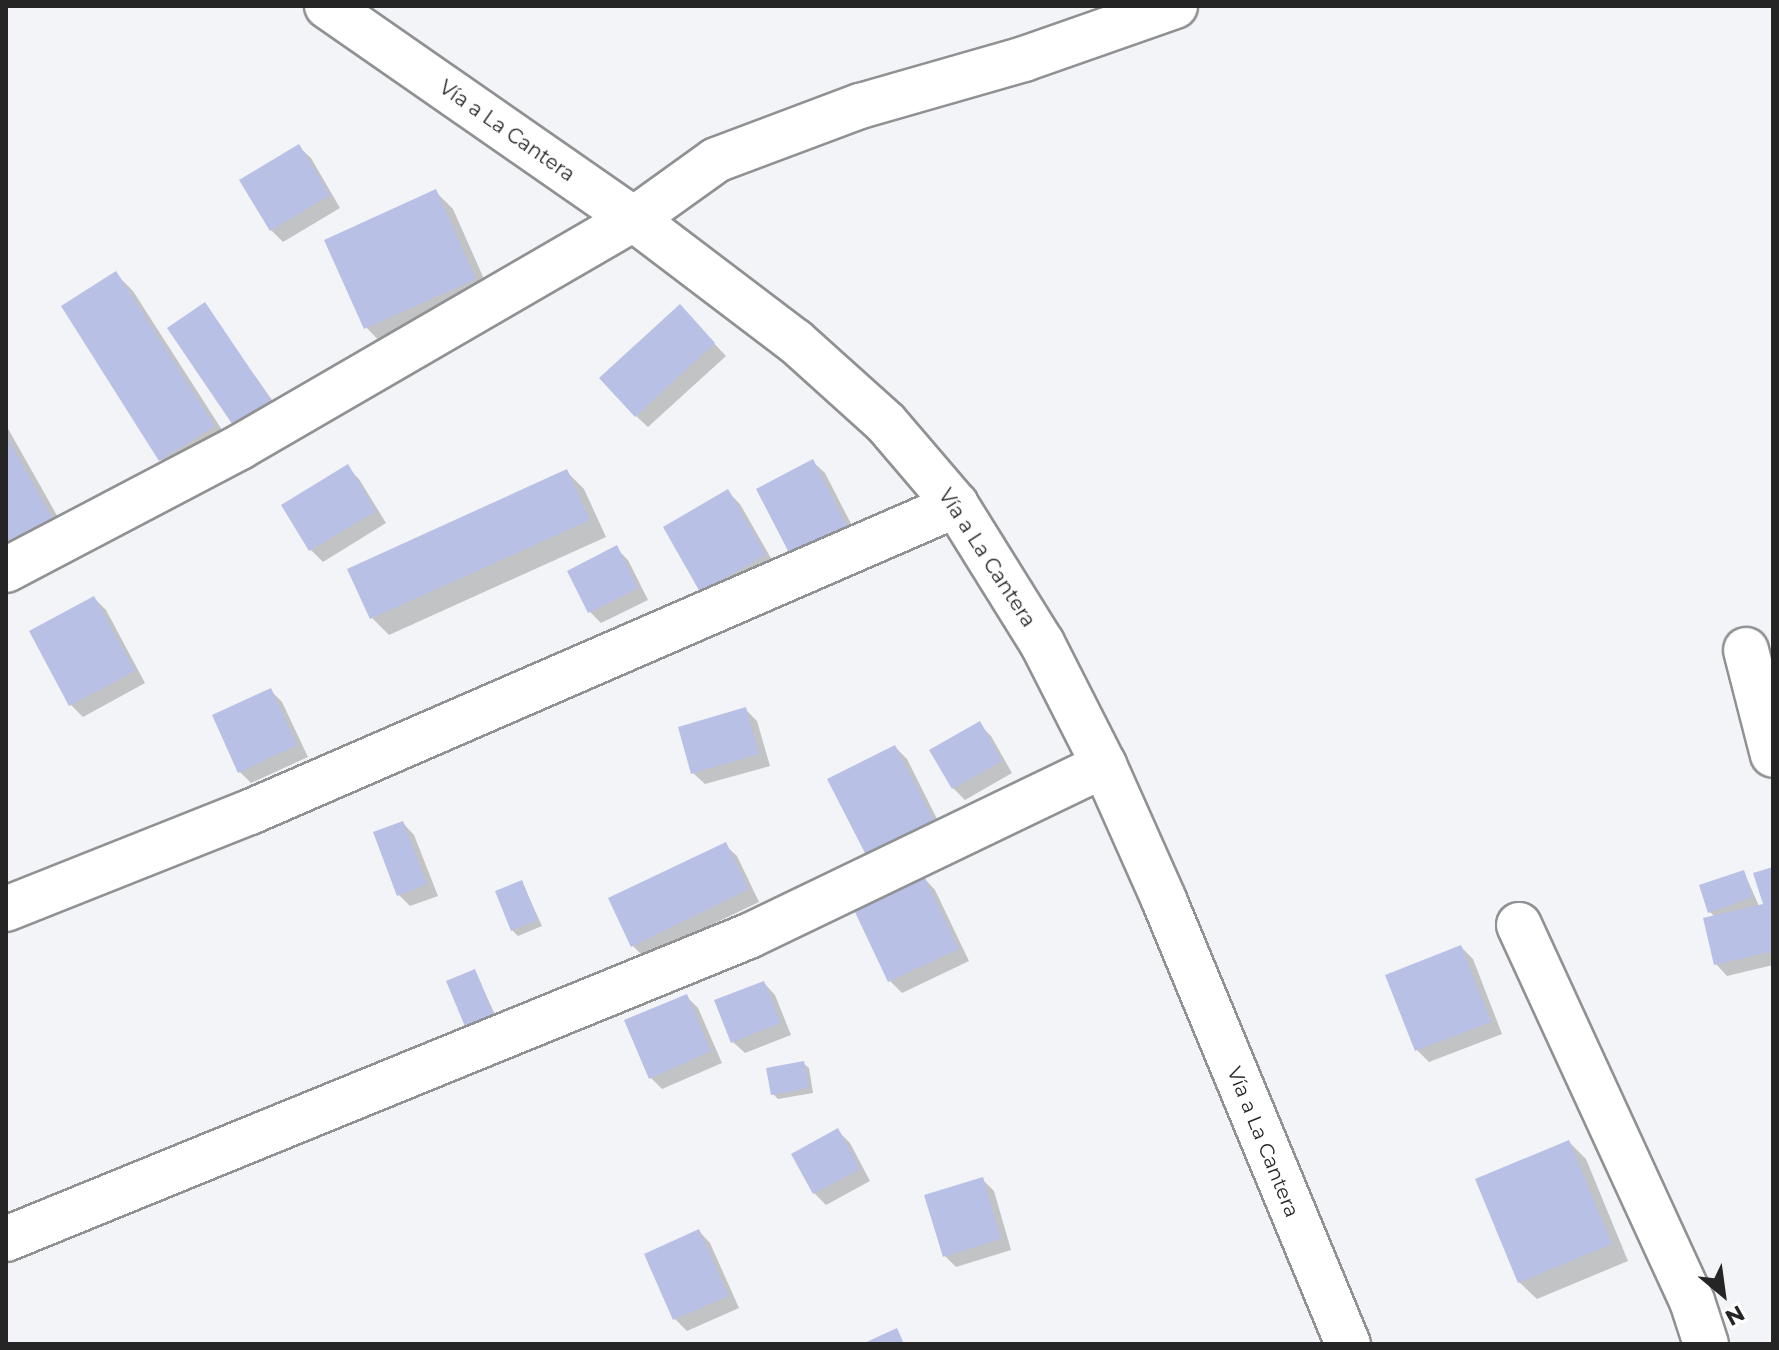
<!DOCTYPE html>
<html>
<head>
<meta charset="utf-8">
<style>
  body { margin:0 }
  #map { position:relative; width:1779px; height:1350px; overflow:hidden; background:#f3f4f7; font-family:Montserrat,sans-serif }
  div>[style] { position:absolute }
  .shadow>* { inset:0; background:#0003 }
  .building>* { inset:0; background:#b9c0e6 }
  .roads { filter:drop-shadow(2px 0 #909193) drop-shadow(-2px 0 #909193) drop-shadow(0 2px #909193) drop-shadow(0 -2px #909193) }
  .street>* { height:44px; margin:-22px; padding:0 22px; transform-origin:22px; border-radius:22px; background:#fff }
  .secondary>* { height:44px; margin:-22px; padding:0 22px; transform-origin:22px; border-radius:22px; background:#fff }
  span { translate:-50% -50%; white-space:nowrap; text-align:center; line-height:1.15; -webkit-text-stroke:7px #fff; paint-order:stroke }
  .street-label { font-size:20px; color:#252526 }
  .frame { position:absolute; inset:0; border:8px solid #252526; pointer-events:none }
  .north { position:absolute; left:1683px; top:1254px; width:80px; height:80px; -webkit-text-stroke:6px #fff; paint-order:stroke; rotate:151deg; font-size:22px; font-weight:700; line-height:32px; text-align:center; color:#252526 }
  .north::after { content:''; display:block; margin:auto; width:28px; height:36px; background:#252526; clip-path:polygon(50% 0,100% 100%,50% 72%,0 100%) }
</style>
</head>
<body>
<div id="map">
  <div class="shadow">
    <div style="clip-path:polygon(299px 147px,311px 158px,340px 208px,283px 242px,271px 230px)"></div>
    <div style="clip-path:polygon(436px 192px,453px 209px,492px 297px,383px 345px,366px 327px)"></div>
    <div style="clip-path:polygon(116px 274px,133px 291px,231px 444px,178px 477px,161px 460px)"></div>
    <div style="clip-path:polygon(204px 304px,289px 424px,254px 448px)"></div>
    <div style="clip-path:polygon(691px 319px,726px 356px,648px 427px,636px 416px)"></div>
    <div style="clip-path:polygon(6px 425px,77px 551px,6px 546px)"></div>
    <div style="clip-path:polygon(813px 462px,825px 473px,866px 553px,812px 580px)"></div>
    <div style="clip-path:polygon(347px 467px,359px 479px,386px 523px,323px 562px,311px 550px,284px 505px)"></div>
    <div style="clip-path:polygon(566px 471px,584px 489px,606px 537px,389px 635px,372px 618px)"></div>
    <div style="clip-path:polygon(728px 492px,740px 504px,776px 567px,713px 603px,701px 591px)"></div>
    <div style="clip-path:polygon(616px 548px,628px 560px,648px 600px,601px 623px,589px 611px)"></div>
    <div style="clip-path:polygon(94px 598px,106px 610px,145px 683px,83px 717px,71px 705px,32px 632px)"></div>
    <div style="clip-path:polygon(270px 690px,282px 702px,308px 757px,251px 783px,240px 772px)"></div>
    <div style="clip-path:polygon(745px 709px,757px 721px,770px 766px,705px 784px,693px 773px)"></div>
    <div style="clip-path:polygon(979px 724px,991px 736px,1012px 773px,965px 800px,953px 788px,932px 751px)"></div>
    <div style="clip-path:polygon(895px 747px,907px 759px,945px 835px,880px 868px)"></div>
    <div style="clip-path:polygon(403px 823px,414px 835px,438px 896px,410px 906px,399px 895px)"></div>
    <div style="clip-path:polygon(725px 845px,737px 856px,759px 902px,644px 957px,632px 945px)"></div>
    <div style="clip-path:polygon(1773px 869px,1773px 965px,1727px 976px,1716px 964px,1715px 917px,1710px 912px,1744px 872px,1759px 906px,1765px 905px)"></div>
    <div style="clip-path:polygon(924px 878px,935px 890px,969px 961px,902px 993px,890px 981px,857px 911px)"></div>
    <div style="clip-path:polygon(522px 882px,542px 926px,518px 936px,512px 930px)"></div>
    <div style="clip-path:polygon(1461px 947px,1473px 959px,1502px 1034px,1429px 1062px,1417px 1050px,1388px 976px)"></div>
    <div style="clip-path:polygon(475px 971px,502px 1030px,476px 1041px)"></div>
    <div style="clip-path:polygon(764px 983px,775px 995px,791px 1035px,745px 1053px,733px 1042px)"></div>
    <div style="clip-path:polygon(686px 996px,698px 1008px,722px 1063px,662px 1089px,650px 1077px)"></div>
    <div style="clip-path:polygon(803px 1063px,809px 1068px,813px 1093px,778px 1099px,773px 1094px)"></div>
    <div style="clip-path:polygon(838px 1131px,850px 1143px,870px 1181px,826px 1205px,814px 1193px)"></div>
    <div style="clip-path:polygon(1569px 1142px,1586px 1159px,1628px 1261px,1537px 1299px,1519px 1282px)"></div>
    <div style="clip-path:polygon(982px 1179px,994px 1191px,1011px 1250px,956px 1267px,945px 1256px)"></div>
    <div style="clip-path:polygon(699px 1231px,710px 1243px,739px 1308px,687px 1331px,675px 1319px)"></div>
  </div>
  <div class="building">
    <div style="clip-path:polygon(299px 144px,330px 195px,270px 231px,239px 180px)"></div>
    <div style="clip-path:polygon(436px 189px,476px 279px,364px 329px,324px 240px)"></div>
    <div style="clip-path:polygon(116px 271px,215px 426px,159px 461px,61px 306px)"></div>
    <div style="clip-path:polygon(205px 302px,279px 412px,241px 437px,167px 328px)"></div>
    <div style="clip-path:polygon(680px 304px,715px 343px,635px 417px,599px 378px)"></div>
    <div style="clip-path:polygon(6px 435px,61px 533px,6px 550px)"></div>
    <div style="clip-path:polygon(813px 459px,855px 541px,798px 570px,756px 489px)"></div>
    <div style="clip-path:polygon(348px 464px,376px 511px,309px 551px,281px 505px)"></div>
    <div style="clip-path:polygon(567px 469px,590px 520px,370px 619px,347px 569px)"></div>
    <div style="clip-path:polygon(728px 489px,766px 555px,700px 592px,663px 527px)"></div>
    <div style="clip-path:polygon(617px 545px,638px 588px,588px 613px,567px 571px)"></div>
    <div style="clip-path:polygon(94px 596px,135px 671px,69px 706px,29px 631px)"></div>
    <div style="clip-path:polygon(271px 688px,297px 745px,238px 773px,212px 715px)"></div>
    <div style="clip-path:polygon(746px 707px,759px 754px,691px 774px,678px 727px)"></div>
    <div style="clip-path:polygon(980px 721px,1002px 761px,952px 789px,929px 750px)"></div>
    <div style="clip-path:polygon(895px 745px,935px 823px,867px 857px,827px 779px)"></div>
    <div style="clip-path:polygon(403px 821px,427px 884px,397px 896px,373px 832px)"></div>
    <div style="clip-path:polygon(726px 842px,749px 889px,631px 947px,608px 898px)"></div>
    <div style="clip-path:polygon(1773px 867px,1773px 951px,1714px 965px,1703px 918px,1763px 904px,1753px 873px)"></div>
    <div style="clip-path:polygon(1744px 870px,1753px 897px,1708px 913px,1699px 885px)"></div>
    <div style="clip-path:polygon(924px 876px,959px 949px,888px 982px,854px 910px)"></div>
    <div style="clip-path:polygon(522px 880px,538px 920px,511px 931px,495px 891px)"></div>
    <div style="clip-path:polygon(1461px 945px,1491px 1022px,1415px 1051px,1385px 975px)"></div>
    <div style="clip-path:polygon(475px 969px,498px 1024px,469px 1036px,446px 981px)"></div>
    <div style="clip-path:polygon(764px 981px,781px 1023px,731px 1043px,714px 1000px)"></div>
    <div style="clip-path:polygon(687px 994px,711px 1051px,649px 1079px,624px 1020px)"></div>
    <div style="clip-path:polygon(804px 1061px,809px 1088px,771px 1095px,766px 1068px)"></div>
    <div style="clip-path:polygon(838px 1128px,860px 1169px,813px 1194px,791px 1154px)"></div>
    <div style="clip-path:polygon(1569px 1140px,1612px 1244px,1518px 1283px,1475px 1179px)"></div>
    <div style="clip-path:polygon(983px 1177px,1001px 1239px,943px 1257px,924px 1195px)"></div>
    <div style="clip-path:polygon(699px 1229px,729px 1296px,673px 1320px,644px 1254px)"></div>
    <div style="clip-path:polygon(897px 1328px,904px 1344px,862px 1344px)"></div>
  </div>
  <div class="roads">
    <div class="street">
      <div style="left:6px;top:570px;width:264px;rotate:-27.7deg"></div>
      <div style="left:240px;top:447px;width:455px;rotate:-30.1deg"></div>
      <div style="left:634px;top:219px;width:101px;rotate:-35.7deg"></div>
      <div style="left:716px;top:160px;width:154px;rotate:-20.6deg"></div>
      <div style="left:860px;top:106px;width:171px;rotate:-16deg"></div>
      <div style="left:1024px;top:59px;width:160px;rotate:-19.3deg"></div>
      <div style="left:1746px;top:650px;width:108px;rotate:75.6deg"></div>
      <div style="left:6px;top:909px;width:263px;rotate:-21.7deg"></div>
      <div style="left:250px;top:812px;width:770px;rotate:-23.5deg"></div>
      <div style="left:1519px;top:925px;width:414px;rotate:65.3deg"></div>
      <div style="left:1692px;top:1301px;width:45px;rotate:72deg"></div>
      <div style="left:6px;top:1239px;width:802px;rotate:-22.19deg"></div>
      <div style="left:749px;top:936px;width:394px;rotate:-25.7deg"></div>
    </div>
    <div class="secondary">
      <div style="left:327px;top:6px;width:374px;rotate:34.8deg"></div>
      <div style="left:634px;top:219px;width:202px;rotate:37.2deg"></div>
      <div style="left:795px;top:341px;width:122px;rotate:42deg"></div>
      <div style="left:886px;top:423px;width:108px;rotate:49.5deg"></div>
      <div style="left:956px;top:505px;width:163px;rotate:58.1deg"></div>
      <div style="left:1042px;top:643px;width:137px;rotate:63.1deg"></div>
      <div style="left:1104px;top:765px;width:148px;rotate:66deg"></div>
      <div style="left:1164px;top:900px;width:481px;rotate:67.5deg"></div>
    </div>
  </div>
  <div class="street-label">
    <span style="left:507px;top:131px;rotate:35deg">Vía a La Cantera</span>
    <span style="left:987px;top:558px;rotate:57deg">Vía a La Cantera</span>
    <span style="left:1263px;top:1142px;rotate:68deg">Vía a La Cantera</span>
  </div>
  <div class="frame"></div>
  <div class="north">N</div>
</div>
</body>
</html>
